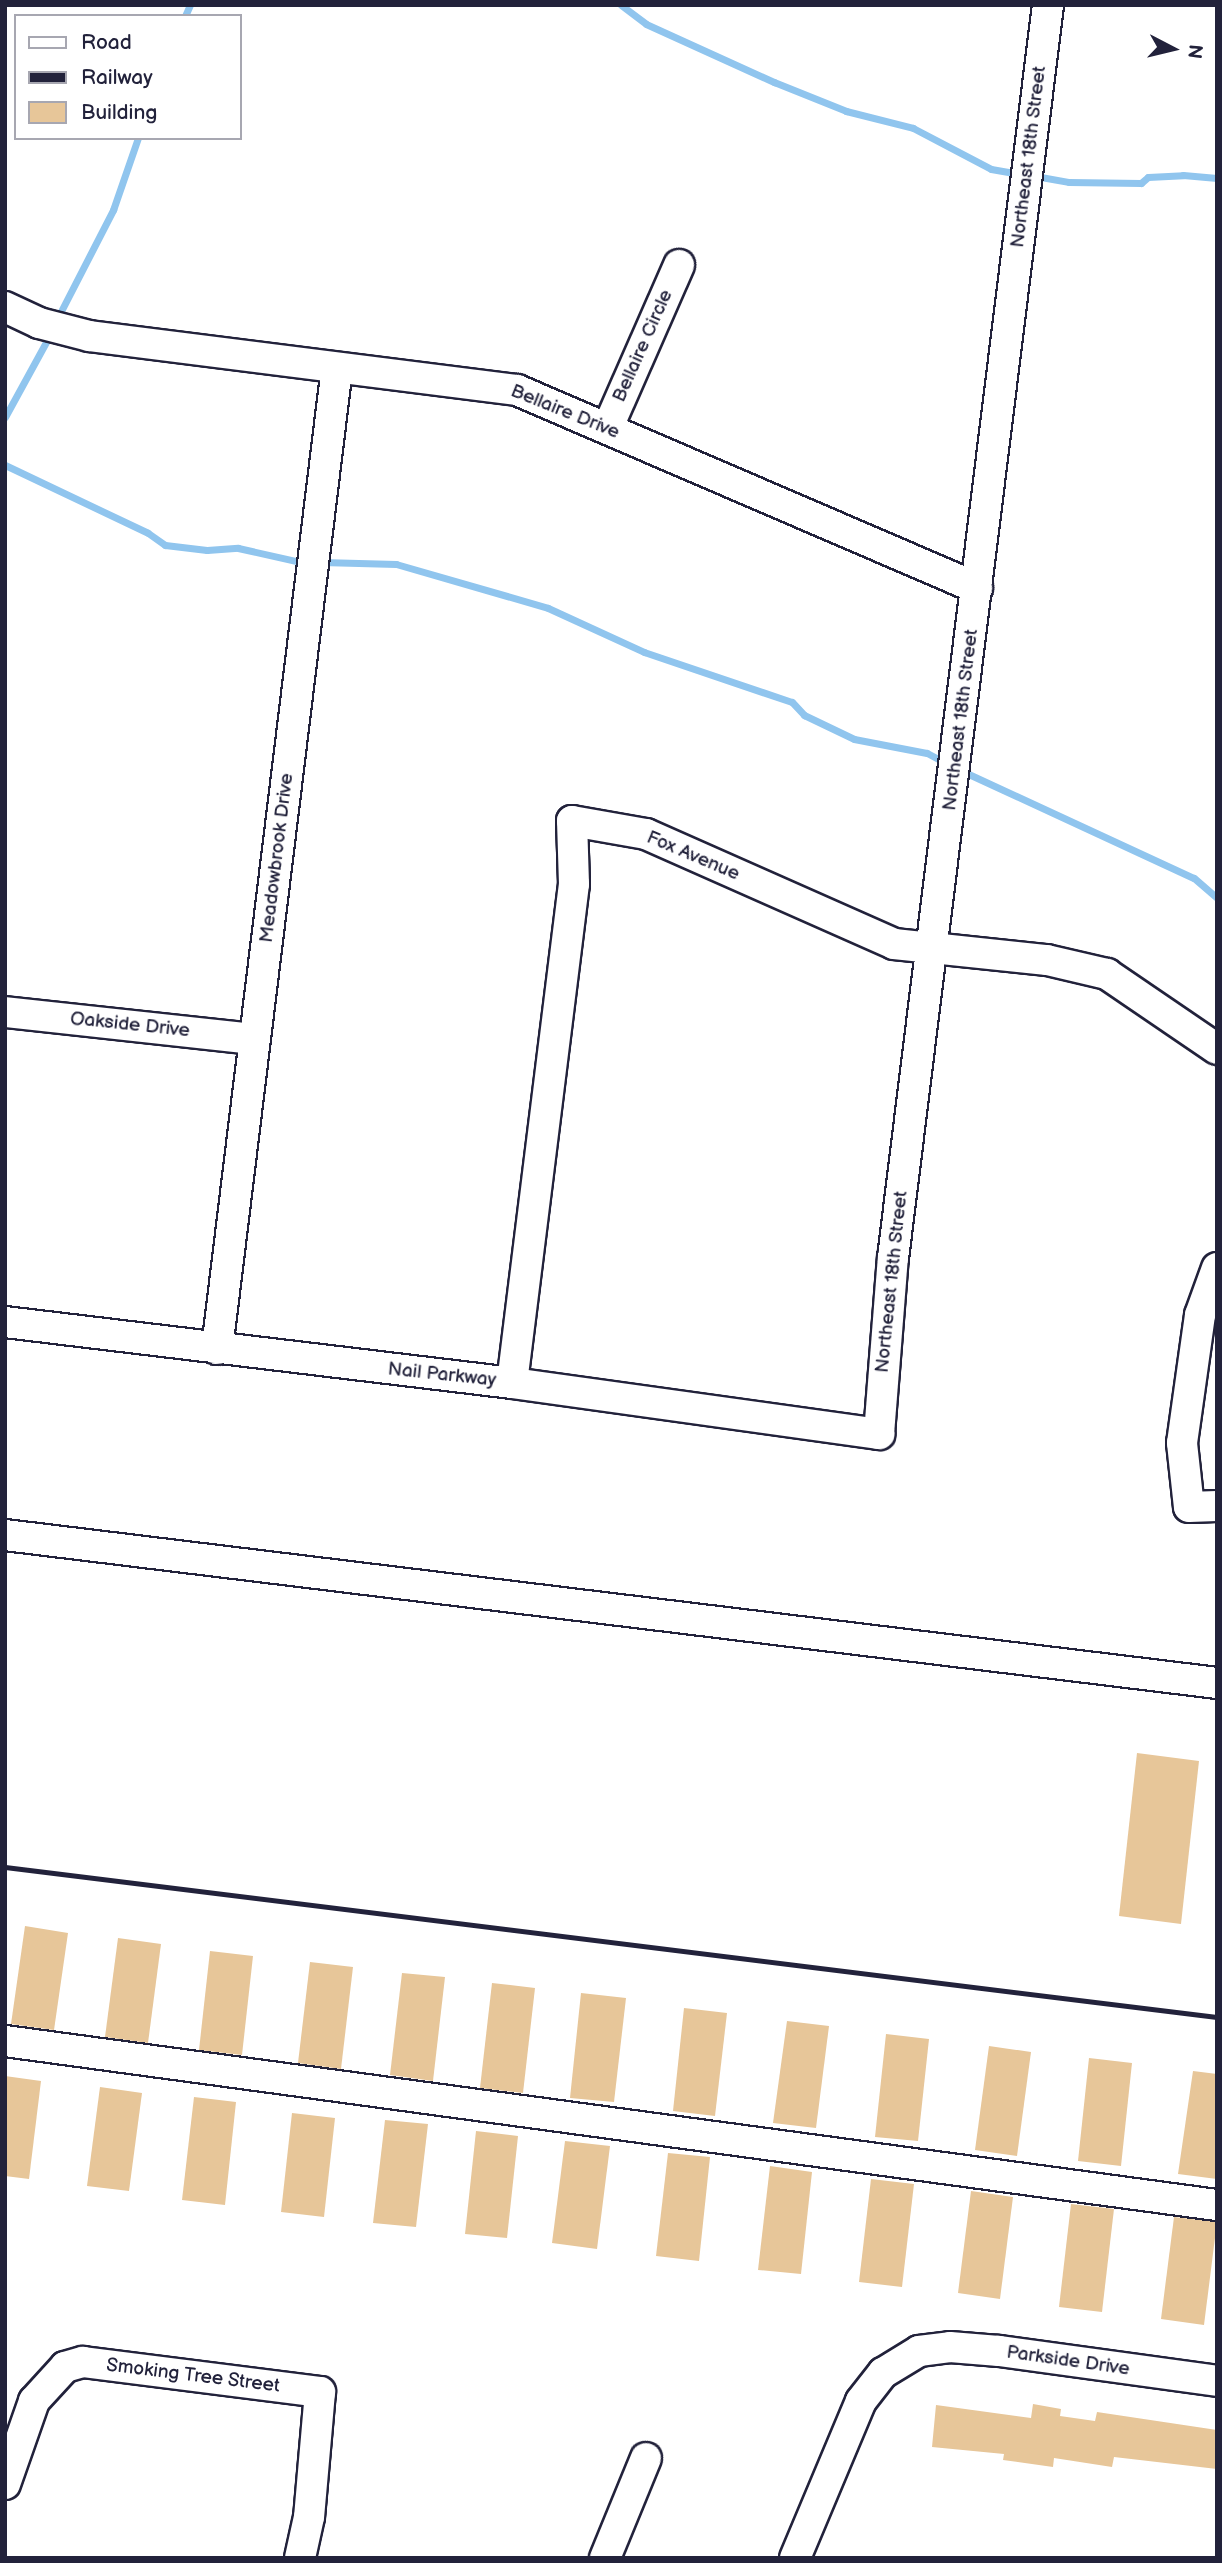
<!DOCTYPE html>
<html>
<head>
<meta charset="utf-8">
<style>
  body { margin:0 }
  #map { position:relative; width:1222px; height:2563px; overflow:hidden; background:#fff; font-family:"Balsamiq Sans",sans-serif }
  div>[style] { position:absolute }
  .stream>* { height:7px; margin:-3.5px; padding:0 3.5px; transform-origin:3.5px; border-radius:3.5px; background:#90c5ee }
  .building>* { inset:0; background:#e7c699 }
  .roads { filter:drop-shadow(2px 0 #22223b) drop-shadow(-2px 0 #22223b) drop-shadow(0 2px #22223b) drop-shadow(0 -2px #22223b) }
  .minor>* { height:30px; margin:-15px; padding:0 15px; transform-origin:15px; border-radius:15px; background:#fff }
  .rail>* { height:5px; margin:-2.5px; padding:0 2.5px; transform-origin:2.5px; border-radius:2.5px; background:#22223b }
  span { translate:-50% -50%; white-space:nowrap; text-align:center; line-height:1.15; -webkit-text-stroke:6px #fff; paint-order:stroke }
  .street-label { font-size:19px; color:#22223b }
  .frame { position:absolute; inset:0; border:7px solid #22223b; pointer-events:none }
  .legend { position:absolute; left:14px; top:14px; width:228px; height:126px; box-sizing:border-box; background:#fff; border:2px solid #a7a7b1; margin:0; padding:9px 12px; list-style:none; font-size:21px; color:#22223b }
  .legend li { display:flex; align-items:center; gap:14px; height:35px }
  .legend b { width:35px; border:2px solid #a7a7b1 }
  .north { position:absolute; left:1138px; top:14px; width:70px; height:70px; -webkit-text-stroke:5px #fff; paint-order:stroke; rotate:97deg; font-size:19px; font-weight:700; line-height:28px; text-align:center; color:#22223b }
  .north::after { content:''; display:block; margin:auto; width:24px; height:32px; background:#22223b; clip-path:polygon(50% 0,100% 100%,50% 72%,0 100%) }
</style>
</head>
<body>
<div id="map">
  <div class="stream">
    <div style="left:621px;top:5px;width:31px;rotate:37deg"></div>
    <div style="left:646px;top:24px;width:141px;rotate:24.4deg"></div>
    <div style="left:774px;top:82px;width:78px;rotate:21.9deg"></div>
    <div style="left:846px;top:111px;width:69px;rotate:14.2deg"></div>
    <div style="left:913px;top:128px;width:88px;rotate:27.7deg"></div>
    <div style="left:991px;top:169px;width:29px;rotate:10deg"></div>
    <div style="left:185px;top:16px;width:12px;rotate:-66deg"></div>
    <div style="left:1035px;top:176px;width:35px;rotate:10deg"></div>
    <div style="left:1069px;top:182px;width:72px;rotate:0.8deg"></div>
    <div style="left:1141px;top:183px;width:9px;rotate:-41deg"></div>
    <div style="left:1148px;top:177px;width:35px;rotate:-3deg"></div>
    <div style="left:1183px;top:175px;width:34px;rotate:5deg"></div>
    <div style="left:57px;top:319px;width:123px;rotate:-62.8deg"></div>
    <div style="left:113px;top:210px;width:76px;rotate:-70.9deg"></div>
    <div style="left:5px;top:417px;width:96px;rotate:-61.3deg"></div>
    <div style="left:5px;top:465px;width:158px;rotate:25.4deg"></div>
    <div style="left:148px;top:533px;width:21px;rotate:35deg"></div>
    <div style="left:165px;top:545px;width:42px;rotate:6.8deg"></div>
    <div style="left:207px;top:550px;width:31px;rotate:-4deg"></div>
    <div style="left:238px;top:548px;width:69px;rotate:12.6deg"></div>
    <div style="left:321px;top:562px;width:75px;rotate:1.5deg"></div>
    <div style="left:396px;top:564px;width:158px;rotate:16.1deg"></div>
    <div style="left:548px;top:608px;width:106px;rotate:24.6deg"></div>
    <div style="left:644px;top:652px;width:156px;rotate:18.7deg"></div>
    <div style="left:792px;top:702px;width:18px;rotate:47deg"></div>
    <div style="left:804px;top:715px;width:55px;rotate:25.6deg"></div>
    <div style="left:854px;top:739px;width:74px;rotate:10.9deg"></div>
    <div style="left:927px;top:753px;width:24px;rotate:28deg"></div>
    <div style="left:962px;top:771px;width:255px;rotate:24.8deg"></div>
    <div style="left:1194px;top:878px;width:30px;rotate:41deg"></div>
  </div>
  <div class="building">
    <div style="clip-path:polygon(1137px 1753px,1199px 1761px,1181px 1924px,1119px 1916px)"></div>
    <div style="clip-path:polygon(25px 1926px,68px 1933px,54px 2030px,11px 2024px)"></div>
    <div style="clip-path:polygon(118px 1938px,161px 1944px,148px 2043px,105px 2037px)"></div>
    <div style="clip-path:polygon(210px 1951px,253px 1956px,242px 2055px,199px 2050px)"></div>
    <div style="clip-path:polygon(310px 1962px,353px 1967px,341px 2069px,298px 2063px)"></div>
    <div style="clip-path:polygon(402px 1973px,445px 1977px,433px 2081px,390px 2075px)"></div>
    <div style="clip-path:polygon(492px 1983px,535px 1988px,523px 2093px,480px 2088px)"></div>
    <div style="clip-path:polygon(581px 1993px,626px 1998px,614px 2102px,570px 2098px)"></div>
    <div style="clip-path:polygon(684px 2008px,727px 2013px,715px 2116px,673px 2111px)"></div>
    <div style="clip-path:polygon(787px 2021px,829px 2026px,816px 2128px,773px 2123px)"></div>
    <div style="clip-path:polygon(886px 2034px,929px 2039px,918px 2141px,875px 2137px)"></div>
    <div style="clip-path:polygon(989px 2046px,1031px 2052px,1017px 2156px,975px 2150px)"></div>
    <div style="clip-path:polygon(1089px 2058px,1132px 2063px,1121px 2166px,1078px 2161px)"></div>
    <div style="clip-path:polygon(1193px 2071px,1217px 2074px,1217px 2179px,1178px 2174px)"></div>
    <div style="clip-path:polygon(5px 2076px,41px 2081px,29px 2179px,5px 2176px)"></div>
    <div style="clip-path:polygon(100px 2087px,142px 2093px,129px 2191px,87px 2186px)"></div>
    <div style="clip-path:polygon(194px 2097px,236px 2102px,225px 2205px,182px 2200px)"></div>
    <div style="clip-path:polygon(292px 2113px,335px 2118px,324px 2217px,281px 2212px)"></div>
    <div style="clip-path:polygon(385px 2120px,428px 2124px,416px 2227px,373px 2223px)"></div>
    <div style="clip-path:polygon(476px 2131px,518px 2136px,507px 2238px,465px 2234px)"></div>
    <div style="clip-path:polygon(565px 2141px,610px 2146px,597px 2249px,552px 2243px)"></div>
    <div style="clip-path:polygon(668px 2153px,710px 2157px,699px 2261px,656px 2256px)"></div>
    <div style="clip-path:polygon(770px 2166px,812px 2172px,801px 2274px,758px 2270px)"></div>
    <div style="clip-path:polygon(871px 2179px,914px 2184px,902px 2287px,859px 2282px)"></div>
    <div style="clip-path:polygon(971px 2191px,1013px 2197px,1000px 2299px,958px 2293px)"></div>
    <div style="clip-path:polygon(1071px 2204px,1114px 2209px,1102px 2312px,1059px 2307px)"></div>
    <div style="clip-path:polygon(1174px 2217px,1217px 2222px,1204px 2325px,1161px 2319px)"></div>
    <div style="clip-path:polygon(1033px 2404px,1061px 2409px,1060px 2416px,1095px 2421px,1097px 2412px,1217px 2430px,1217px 2469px,1114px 2457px,1112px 2467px,1054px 2458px,1053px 2467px,1003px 2460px,1004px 2454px,932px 2447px,936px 2405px,1031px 2418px)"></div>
  </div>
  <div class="roads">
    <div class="minor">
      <div style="left:5px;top:307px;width:38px;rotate:25deg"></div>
      <div style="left:39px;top:323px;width:52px;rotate:14.6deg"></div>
      <div style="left:89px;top:336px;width:431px;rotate:7.2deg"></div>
      <div style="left:517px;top:390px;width:501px;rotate:23.29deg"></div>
      <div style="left:608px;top:427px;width:177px;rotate:-66.3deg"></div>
      <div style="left:5px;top:1012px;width:251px;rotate:6.2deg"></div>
      <div style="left:1217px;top:1268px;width:50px;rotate:109.9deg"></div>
      <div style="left:1200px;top:1315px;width:129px;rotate:98deg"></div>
      <div style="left:1182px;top:1443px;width:64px;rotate:83.8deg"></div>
      <div style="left:1189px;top:1507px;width:28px;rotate:-2deg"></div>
      <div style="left:5px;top:1322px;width:511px;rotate:6.86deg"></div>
      <div style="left:512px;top:1383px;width:371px;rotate:7.9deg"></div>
      <div style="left:879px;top:1434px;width:177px;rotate:-85.5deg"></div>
      <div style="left:893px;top:1258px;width:1263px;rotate:-82.95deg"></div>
      <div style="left:217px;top:1349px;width:988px;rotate:-83.03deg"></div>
      <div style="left:512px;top:1383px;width:503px;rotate:-82.92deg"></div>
      <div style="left:574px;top:884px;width:63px;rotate:-91.8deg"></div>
      <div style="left:572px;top:821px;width:75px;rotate:10deg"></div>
      <div style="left:646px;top:834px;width:271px;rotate:23.9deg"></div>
      <div style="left:894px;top:944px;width:154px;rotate:6deg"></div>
      <div style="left:1047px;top:960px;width:62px;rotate:13.1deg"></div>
      <div style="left:1107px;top:974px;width:133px;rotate:34.3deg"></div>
      <div style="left:5px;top:1535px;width:1221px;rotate:6.96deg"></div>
      <div style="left:5px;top:2041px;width:1223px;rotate:7.71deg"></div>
      <div style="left:5px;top:2484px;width:88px;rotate:-70.7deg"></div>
      <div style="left:34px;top:2401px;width:46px;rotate:-47.6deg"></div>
      <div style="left:65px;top:2367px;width:19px;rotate:-16deg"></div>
      <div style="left:83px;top:2362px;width:239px;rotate:7.2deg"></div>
      <div style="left:320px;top:2392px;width:125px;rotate:95deg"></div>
      <div style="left:309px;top:2517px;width:42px;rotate:102.4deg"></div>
      <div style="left:605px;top:2558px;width:108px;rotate:-67.7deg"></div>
      <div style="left:795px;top:2558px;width:170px;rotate:-67.2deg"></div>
      <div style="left:861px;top:2401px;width:36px;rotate:-52deg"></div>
      <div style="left:883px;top:2373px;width:42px;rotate:-31.4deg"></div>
      <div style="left:919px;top:2351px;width:31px;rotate:-7deg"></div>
      <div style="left:950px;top:2347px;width:49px;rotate:4.7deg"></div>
      <div style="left:999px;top:2351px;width:220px;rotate:7.8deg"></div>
    </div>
  </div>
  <div class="rail">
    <div style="left:5px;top:1867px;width:1221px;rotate:7.06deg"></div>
  </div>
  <div class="street-label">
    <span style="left:1029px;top:157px;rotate:-83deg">Northeast 18th Street</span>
    <span style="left:643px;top:346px;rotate:-66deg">Bellaire Circle</span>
    <span style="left:565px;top:412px;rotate:22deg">Bellaire Drive</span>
    <span style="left:961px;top:720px;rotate:-83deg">Northeast 18th Street</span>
    <span style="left:693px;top:856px;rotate:23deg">Fox Avenue</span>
    <span style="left:277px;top:858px;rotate:-83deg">Meadowbrook Drive</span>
    <span style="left:130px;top:1025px;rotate:6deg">Oakside Drive</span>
    <span style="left:892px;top:1282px;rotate:-84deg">Northeast 18th Street</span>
    <span style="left:442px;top:1375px;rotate:6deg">Nail Parkway</span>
    <span style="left:1068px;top:2361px;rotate:8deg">Parkside Drive</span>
    <span style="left:193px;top:2376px;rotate:7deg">Smoking Tree Street</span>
  </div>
  <div class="frame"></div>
  <ul class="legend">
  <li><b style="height:9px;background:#fff"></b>Road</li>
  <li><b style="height:9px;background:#22223b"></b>Railway</li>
  <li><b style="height:19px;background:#e7c699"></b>Building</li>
  </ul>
  <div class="north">N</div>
</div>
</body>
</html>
